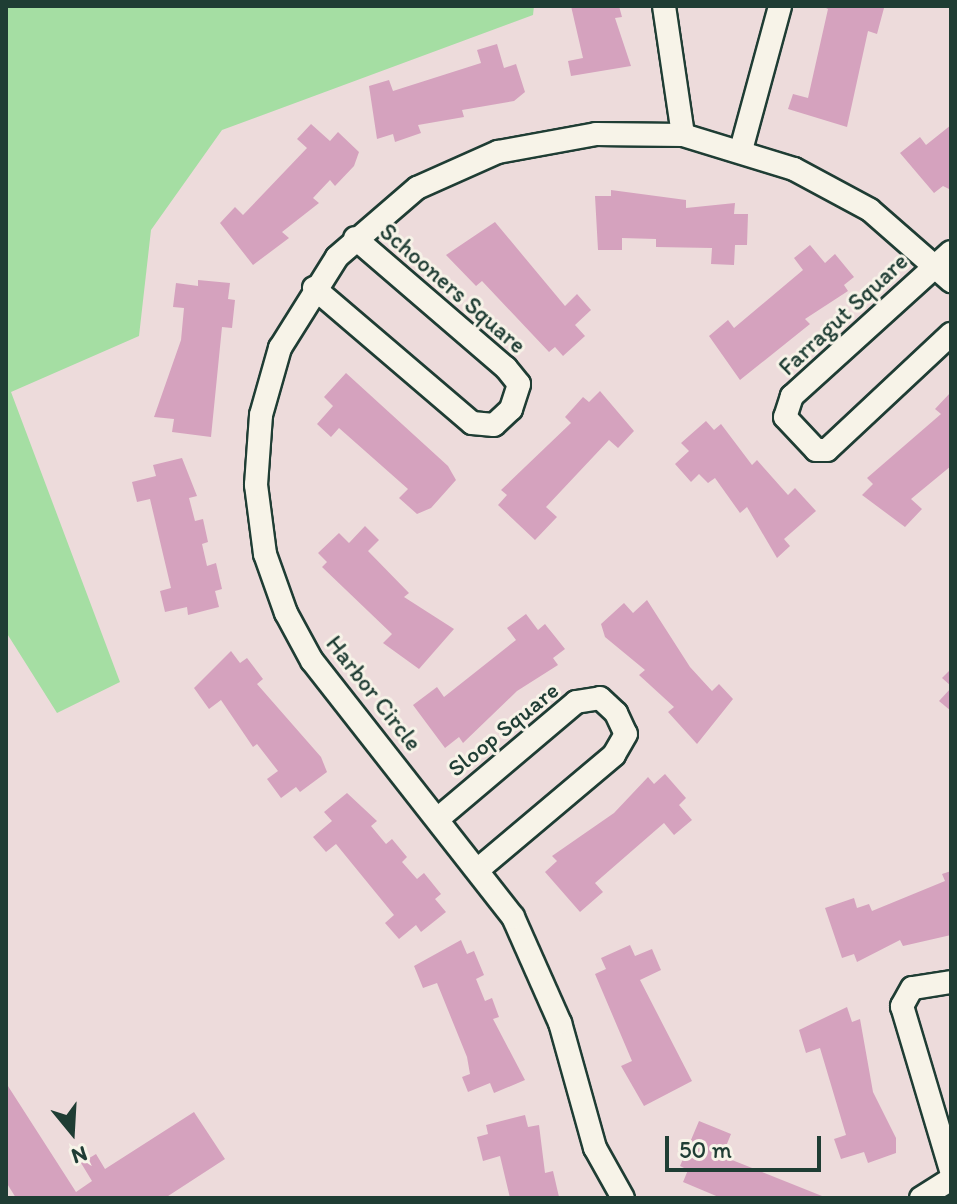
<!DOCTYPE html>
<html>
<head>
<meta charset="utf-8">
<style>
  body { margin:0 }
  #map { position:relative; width:957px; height:1204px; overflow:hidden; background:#eddbdb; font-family:Itim,sans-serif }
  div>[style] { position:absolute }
  .green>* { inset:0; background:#a5dea3 }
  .building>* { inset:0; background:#d5a2be }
  .roads { filter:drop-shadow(2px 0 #1f3d34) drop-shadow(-2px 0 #1f3d34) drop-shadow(0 2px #1f3d34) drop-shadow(0 -2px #1f3d34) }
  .street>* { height:22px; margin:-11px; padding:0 11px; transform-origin:11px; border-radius:11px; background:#f7f3e8 }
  span { translate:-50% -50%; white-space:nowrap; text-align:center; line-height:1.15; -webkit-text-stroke:6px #f7f3e8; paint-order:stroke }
  .street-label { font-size:24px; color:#1f3d34 }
  .frame { position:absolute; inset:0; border:8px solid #1f3d34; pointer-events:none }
  .north { position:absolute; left:32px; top:1092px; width:80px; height:80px; -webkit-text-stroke:6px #f7f3e8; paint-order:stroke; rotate:162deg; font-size:22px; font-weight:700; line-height:32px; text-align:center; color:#1f3d34 }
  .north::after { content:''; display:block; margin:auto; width:28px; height:36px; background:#1f3d34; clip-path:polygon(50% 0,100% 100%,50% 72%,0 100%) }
  .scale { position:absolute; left:665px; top:1136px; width:156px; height:36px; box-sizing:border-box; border:4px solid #1f3d34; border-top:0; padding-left:10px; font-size:24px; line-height:28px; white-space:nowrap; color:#1f3d34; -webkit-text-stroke:6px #f7f3e8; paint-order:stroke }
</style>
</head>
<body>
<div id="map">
  <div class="green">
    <div style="clip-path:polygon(6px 6px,534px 6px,533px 15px,222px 130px,151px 230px,139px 336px,11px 392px,120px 682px,57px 713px,6px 632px)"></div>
  </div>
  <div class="building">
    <div style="clip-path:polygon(571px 6px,619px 6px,622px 17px,615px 18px,631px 66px,571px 76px,568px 61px,583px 58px)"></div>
    <div style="clip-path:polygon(822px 6px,884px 8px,877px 34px,868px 31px,847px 127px,788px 109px,793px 94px,808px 98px,828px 9px)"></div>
    <div style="clip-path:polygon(497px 44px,504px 68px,516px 64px,525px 92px,514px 101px,462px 110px,464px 117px,418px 125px,421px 133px,395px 142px,393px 134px,377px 139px,369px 86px,389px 80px,393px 91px,481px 63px,477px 50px)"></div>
    <div style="clip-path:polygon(311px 124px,330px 141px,338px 132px,359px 152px,354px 166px,335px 186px,330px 180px,313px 198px,319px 203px,282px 232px,289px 238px,253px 265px,220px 223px,235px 207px,243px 215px,307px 148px,297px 139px)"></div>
    <div style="clip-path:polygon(951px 125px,951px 190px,943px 186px,934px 193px,900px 153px,920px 137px,926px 145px)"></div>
    <div style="clip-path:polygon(611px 190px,686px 200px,686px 208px,735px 203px,734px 214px,748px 214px,747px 245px,735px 245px,734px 265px,711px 264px,712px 248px,656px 247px,656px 239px,622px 238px,622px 250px,598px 250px,595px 196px,611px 196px)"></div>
    <div style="clip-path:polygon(495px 222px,565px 306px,577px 294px,591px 310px,575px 325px,585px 336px,563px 356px,555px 347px,549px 352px,482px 281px,476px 286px,446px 255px)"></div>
    <div style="clip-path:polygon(810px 245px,825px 263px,835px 254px,854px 277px,844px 285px,848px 291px,805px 319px,810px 324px,740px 380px,709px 336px,728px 320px,734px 328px,803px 270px,794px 258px)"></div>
    <div style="clip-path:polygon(198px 280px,230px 283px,228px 299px,235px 300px,232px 328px,222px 327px,211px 437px,172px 432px,174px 419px,154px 417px,181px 340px,184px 308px,173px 307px,176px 283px,198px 286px)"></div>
    <div style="clip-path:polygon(346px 373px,448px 466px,456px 480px,431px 508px,417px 514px,399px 498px,408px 489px,339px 428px,331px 437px,317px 424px,333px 406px,324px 397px)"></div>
    <div style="clip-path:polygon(600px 391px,634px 431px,618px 448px,609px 440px,546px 507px,557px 517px,535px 540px,498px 505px,507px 495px,501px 490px,571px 423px,565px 417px,583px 397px,589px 402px)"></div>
    <div style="clip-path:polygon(951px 392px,951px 466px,911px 499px,922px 509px,905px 527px,862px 495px,873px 484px,867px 478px,941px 414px,935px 409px)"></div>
    <div style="clip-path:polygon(706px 421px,714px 430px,721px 424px,752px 465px,757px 460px,788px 495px,795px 488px,816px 511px,784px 539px,790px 546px,777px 558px,747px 507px,740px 513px,715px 478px,708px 483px,699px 474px,691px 482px,675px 464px,689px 451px,681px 443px)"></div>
    <div style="clip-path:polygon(182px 458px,197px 496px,189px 498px,195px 521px,203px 519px,208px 542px,202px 544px,207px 566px,216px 563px,222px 589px,215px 591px,219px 607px,188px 615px,187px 607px,165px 612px,160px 591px,171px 588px,150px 499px,137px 502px,132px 482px,156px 476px,153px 465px)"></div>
    <div style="clip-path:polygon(365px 526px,379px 540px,368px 551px,409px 593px,404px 597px,454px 629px,419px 669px,383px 643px,392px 634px,322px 567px,327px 562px,318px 553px,339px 533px,349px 543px)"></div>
    <div style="clip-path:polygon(647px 600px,690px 667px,712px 691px,719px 684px,733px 699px,697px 744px,668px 712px,674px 707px,639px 675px,645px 670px,605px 637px,601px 624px,624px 603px,633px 613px)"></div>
    <div style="clip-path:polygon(526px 614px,538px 630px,545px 624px,565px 649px,553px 658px,558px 665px,517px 691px,463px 743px,459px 737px,445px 748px,413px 705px,437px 687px,444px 697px,516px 640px,507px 628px)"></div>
    <div style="clip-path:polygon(231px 651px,240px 663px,247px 658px,263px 679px,257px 684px,321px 757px,327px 772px,300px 792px,296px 787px,281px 798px,267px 779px,278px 771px,257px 744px,253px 747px,221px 700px,209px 709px,194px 688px)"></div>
    <div style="clip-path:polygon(951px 669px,951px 686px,942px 678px)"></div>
    <div style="clip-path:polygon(951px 688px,951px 711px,939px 701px)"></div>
    <div style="clip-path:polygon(665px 774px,686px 798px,679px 805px,692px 820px,674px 835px,664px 823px,595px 883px,603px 892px,580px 912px,545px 872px,557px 861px,552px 856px,614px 813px,648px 777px,654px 784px)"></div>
    <div style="clip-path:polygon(347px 793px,377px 821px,371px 826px,386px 844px,392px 839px,407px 857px,402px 862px,417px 879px,424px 873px,441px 894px,435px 899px,446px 912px,421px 932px,416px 925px,399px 939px,385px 923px,394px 915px,336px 844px,326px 852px,313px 837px,332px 821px,324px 812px)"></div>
    <div style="clip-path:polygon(951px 871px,951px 935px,903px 946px,900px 940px,857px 962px,854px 954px,842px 958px,825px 908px,854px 898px,857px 908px,869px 904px,872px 911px,945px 881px,942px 874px)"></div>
    <div style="clip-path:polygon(461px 940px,467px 954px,474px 951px,484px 975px,476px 979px,485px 1001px,492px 998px,499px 1017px,493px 1019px,525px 1080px,494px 1093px,490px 1083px,468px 1092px,462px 1077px,470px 1074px,467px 1057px,437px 983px,423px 988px,414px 966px)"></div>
    <div style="clip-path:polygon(630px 945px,635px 956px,652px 949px,661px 970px,640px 980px,692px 1081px,644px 1106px,621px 1066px,632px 1061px,595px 974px,606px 969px,601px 958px)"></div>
    <div style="clip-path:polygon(847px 1007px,852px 1022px,860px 1019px,873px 1092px,896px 1138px,896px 1153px,868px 1163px,864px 1152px,841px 1159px,834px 1139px,846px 1135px,820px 1048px,806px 1053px,799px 1030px)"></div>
    <div style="clip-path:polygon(6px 1083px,76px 1192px,92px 1181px,81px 1163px,96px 1154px,105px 1169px,194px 1112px,225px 1159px,165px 1198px,16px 1198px,6px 1182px)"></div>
    <div style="clip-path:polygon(525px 1115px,528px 1127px,539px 1125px,545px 1173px,553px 1171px,559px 1197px,510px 1198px,500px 1156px,483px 1161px,477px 1137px,488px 1134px,486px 1125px)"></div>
    <div style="clip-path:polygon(699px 1121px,731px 1134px,722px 1156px,827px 1198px,721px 1198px,683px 1182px,688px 1170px,680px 1166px)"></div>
  </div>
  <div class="roads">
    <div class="street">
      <div style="left:664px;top:6px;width:130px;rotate:81.6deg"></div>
      <div style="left:741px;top:150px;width:149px;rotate:-74.8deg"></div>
      <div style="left:951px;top:252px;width:215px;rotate:137.8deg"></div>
      <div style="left:792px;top:396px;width:22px;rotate:108deg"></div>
      <div style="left:785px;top:417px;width:45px;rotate:46.8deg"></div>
      <div style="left:816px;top:450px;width:11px"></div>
      <div style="left:827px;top:450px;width:170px;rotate:-43.1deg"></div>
      <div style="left:314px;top:288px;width:208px;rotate:40.5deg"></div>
      <div style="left:472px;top:423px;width:22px;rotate:5deg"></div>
      <div style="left:494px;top:425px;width:23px;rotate:-43deg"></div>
      <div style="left:511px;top:409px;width:26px;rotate:-72deg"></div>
      <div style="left:519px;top:384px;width:21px;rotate:-129deg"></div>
      <div style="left:506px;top:368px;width:199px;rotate:-139.3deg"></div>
      <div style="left:440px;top:817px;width:178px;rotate:-40.2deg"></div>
      <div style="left:576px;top:702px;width:24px;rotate:-9deg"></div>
      <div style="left:600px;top:698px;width:22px;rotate:43deg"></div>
      <div style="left:616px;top:713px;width:23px;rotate:65deg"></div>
      <div style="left:626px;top:734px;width:24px;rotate:120deg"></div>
      <div style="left:614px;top:755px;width:175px;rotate:139.9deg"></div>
      <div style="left:951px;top:982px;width:39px;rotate:171deg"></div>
      <div style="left:912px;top:988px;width:21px;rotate:119deg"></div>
      <div style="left:902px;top:1006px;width:171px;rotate:73.4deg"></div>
      <div style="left:623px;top:1198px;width:57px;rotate:-119.2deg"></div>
      <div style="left:595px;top:1148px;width:130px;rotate:-105.6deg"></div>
      <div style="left:560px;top:1023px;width:116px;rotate:-113.9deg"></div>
      <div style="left:513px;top:917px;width:325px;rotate:-128.1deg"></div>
      <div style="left:312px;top:661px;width:55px;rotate:-118.4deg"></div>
      <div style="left:286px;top:613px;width:63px;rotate:-109.6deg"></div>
      <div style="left:265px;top:554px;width:70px;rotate:-97.4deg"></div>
      <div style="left:256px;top:485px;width:70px;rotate:-85.9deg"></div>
      <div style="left:261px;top:415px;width:70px;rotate:-74.2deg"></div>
      <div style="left:280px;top:348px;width:107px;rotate:-57.9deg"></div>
      <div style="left:337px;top:257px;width:106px;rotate:-40.8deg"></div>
      <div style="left:417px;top:188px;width:89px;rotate:-24deg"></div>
      <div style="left:498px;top:152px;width:100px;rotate:-10.4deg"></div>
      <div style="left:596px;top:134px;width:87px;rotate:0.7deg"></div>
      <div style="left:683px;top:135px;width:116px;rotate:17deg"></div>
      <div style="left:794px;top:169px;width:86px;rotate:28.3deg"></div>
      <div style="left:870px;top:210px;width:108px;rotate:41.2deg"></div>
      <div style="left:921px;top:1198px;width:36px;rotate:-32deg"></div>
    </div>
  </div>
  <div class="street-label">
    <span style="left:453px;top:288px;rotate:41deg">Schooners Square</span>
    <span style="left:843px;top:314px;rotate:-43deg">Farragut Square</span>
    <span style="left:374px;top:693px;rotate:52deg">Harbor Circle</span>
    <span style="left:503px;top:729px;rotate:-39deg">Sloop Square</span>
  </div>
  <div class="frame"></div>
  <div class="north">N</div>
  <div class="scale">50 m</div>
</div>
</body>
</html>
